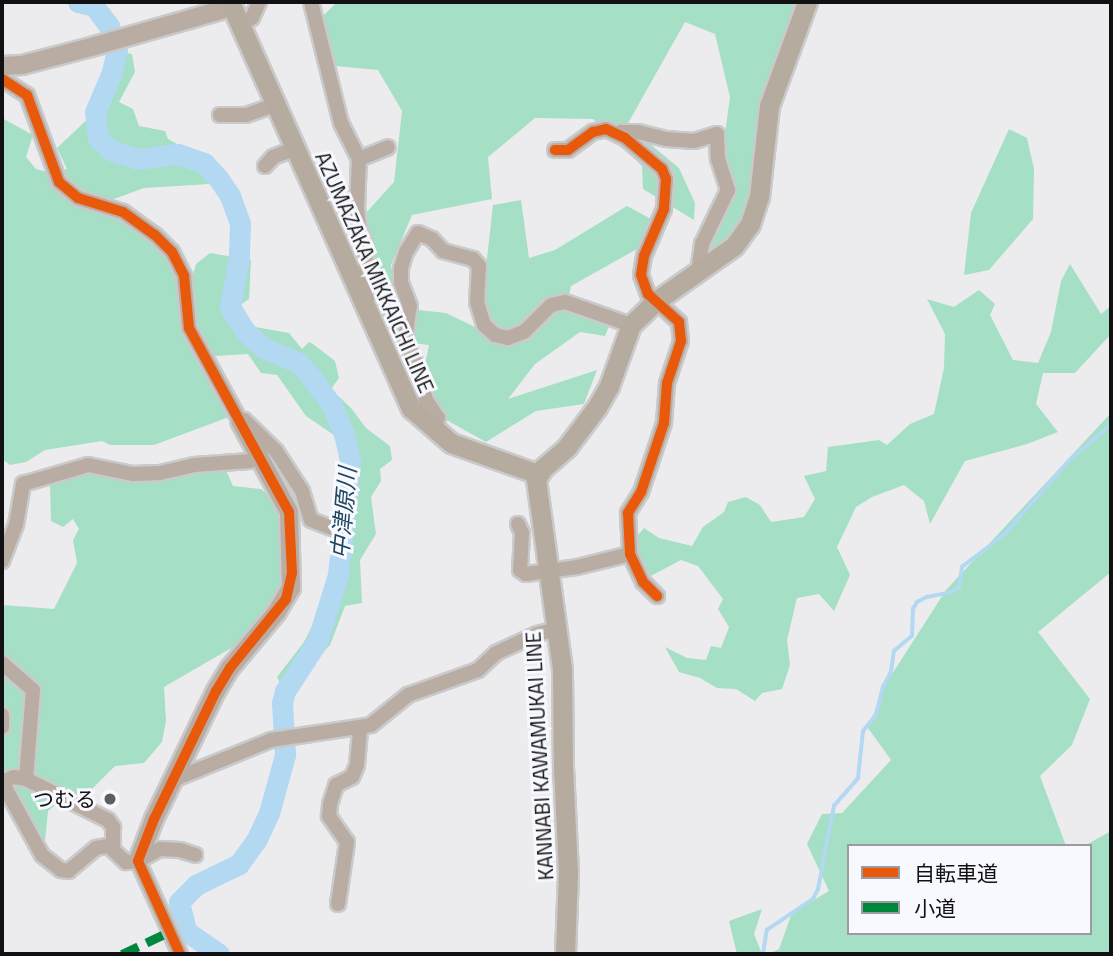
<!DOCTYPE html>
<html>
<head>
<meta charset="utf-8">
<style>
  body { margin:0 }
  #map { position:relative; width:1113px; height:956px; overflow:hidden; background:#ececef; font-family:"Titillium Web","Noto Sans JP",sans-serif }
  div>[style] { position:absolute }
  .forest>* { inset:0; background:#a5dfc5 }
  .stream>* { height:3.5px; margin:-1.75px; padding:0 1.75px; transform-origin:1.75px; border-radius:1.75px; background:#b3d8f2 }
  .river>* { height:21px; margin:-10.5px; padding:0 10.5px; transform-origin:10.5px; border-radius:10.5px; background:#b3d8f2 }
  .roads { filter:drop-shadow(2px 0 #cacacb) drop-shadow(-2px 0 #cacacb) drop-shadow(0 2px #cacacb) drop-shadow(0 -2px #cacacb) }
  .minor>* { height:14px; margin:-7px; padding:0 7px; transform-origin:7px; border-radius:7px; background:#b9ada3 }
  .tertiary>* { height:18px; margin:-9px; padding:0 9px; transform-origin:9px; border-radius:9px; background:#b9ada3 }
  .secondary>* { height:19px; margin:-9.5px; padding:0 9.5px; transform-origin:9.5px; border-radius:9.5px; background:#b6ab9f }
  .quiet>* { height:9px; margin-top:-4.5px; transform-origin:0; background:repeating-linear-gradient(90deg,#00873e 0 18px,transparent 0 27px) }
  .cycleway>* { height:10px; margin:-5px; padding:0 5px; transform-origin:5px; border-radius:5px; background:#e8590c }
  .dots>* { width:19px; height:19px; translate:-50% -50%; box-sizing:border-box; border:4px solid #f8f9fe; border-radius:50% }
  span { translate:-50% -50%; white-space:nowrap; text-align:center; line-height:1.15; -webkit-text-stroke:6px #f8f9fe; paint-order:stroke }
  .street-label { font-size:21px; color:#111113 }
  .poi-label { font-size:21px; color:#111113 }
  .right { translate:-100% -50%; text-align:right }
  .water-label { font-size:23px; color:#1e475f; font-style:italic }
  .frame { position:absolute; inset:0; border:4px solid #111113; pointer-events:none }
  .legend { position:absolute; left:847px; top:844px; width:245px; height:91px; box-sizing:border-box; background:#f8f9fe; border:2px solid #9c9ca0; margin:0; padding:9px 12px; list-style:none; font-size:21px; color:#111113 }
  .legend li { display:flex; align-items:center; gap:14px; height:35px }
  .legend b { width:35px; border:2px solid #9c9ca0 }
</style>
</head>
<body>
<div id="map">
  <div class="forest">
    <div style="clip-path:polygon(337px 2px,796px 2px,749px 212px,730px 239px,707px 253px,734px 198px,723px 148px,730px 97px,715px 34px,685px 22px,627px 125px,679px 168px,695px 203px,694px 220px,643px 189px,642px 166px,593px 119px,535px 118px,488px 157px,492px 199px,412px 215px,391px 265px,400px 308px,446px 313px,479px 329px,493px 205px,521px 200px,529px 258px,555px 250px,627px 206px,653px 220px,637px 249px,571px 286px,566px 311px,610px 324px,605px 336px,580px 332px,535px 364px,508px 399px,597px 370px,584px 404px,536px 411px,486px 442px,441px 417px,422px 379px,429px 345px,389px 340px,376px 317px,365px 214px,394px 182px,402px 111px,378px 70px,335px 66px,321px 18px)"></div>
    <div style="clip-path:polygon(121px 52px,132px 54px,135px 72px,119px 102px,133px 109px,139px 126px,165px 131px,168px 139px,177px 144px,157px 150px,163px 165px,184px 161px,200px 166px,209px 184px,144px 188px,114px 199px,108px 213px,125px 220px,157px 243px,178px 275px,190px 285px,196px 264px,210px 253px,251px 260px,249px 299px,239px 306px,239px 313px,250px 326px,289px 333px,302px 349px,309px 342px,313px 344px,335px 361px,339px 378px,331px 389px,351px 408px,366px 428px,390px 446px,392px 460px,380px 469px,381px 481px,371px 497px,376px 534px,360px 560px,362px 603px,345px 606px,330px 645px,311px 664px,303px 678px,281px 685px,277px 677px,304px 642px,323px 605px,334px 560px,340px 507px,356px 478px,350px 446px,306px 416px,277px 375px,261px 373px,248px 354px,215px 356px,218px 392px,229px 417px,154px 445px,110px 445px,102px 441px,45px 450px,26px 462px,10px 465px,2px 459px,2px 118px,33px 135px,26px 157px,36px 169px,51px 173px,67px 169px,57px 148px,107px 101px)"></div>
    <div style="clip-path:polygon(1009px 129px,1027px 138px,1034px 169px,1033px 219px,989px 270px,964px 275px,971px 213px)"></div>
    <div style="clip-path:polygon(1070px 264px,1101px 314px,1111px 306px,1111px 334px,1075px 373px,1043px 373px,1036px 404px,1058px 432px,1027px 444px,965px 461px,930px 524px,924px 501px,904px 485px,872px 497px,856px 507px,837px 547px,850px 575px,834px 611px,819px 594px,797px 598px,787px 640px,790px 665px,782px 689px,762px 693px,755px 701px,736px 689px,717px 688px,700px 678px,679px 672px,665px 647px,687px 658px,706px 660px,711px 646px,721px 648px,729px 627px,718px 609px,723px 599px,698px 566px,681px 560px,645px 579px,634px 555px,637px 536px,644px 528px,659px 538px,692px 546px,703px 527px,724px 512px,728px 502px,746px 497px,760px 505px,771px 522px,804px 517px,815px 499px,804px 476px,826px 471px,828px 447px,879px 440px,887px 445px,910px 424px,934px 414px,944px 368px,945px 334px,927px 299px,954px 307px,979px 290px,995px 304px,990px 315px,1013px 360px,1038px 363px,1051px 332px,1061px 281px)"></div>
    <div style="clip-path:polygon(1111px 413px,1111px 572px,1038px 632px,1090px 699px,1072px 745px,1040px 776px,1066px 846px,849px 846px,849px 933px,1090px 933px,1090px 846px,1084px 846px,1111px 831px,1111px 954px,768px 954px,779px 949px,792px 913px,829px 891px,807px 844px,822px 814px,842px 813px,891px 760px,868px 728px,885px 685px,946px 590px)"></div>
    <div style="clip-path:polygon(203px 468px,225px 468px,233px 486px,261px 489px,273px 499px,285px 514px,285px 588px,270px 611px,233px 647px,164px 687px,166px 721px,162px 742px,144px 763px,115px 766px,82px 799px,59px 802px,48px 811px,44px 851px,17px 805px,2px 765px,2px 605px,54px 609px,77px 563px,73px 540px,79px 529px,73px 519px,63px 527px,51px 521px,50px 483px,90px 469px,107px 471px,123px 480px,170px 476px)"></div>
    <div style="clip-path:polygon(762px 909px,754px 934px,762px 954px,737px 954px,729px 921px)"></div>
  </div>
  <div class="stream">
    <div style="left:763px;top:954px;width:24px;rotate:-81deg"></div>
    <div style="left:767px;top:930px;width:55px;rotate:-34deg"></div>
    <div style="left:813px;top:899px;width:11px;rotate:-63deg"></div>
    <div style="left:818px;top:889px;width:85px;rotate:-79.1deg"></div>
    <div style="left:834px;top:806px;width:37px;rotate:-49deg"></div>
    <div style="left:858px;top:778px;width:47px;rotate:-83.9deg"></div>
    <div style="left:863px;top:731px;width:21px;rotate:-51deg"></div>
    <div style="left:876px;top:715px;width:29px;rotate:-76deg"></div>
    <div style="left:883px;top:687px;width:17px;rotate:-62deg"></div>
    <div style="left:891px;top:672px;width:21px;rotate:-82deg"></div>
    <div style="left:894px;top:651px;width:23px;rotate:-40deg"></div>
    <div style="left:912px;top:636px;width:27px;rotate:-88deg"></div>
    <div style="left:913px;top:609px;width:8px;rotate:-60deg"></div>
    <div style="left:917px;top:602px;width:11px;rotate:-27deg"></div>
    <div style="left:927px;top:597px;width:25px;rotate:-11deg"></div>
    <div style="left:952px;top:592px;width:9px;rotate:-36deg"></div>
    <div style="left:959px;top:587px;width:20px;rotate:-81deg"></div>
    <div style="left:962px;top:567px;width:53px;rotate:-37.3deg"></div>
    <div style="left:1004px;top:535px;width:98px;rotate:-48.7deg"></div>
    <div style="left:1069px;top:461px;width:55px;rotate:-40.6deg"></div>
  </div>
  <div class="river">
    <div style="left:78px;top:2px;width:16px;rotate:14deg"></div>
    <div style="left:94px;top:6px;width:25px;rotate:53deg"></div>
    <div style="left:109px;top:26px;width:25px;rotate:72deg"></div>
    <div style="left:117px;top:50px;width:23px;rotate:103deg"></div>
    <div style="left:112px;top:72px;width:43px;rotate:113deg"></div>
    <div style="left:95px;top:112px;width:26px;rotate:83deg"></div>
    <div style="left:98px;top:138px;width:17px;rotate:45deg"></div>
    <div style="left:110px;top:150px;width:28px;rotate:18deg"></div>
    <div style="left:137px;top:159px;width:41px;rotate:-7deg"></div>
    <div style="left:178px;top:154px;width:28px;rotate:19deg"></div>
    <div style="left:204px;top:163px;width:21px;rotate:47deg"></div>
    <div style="left:218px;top:178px;width:22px;rotate:56deg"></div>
    <div style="left:230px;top:196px;width:30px;rotate:70deg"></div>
    <div style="left:240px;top:224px;width:34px;rotate:92deg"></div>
    <div style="left:239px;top:258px;width:50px;rotate:100.4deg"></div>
    <div style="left:230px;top:307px;width:28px;rotate:58deg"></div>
    <div style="left:245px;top:331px;width:23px;rotate:43deg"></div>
    <div style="left:262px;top:347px;width:40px;rotate:23.4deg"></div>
    <div style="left:299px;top:363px;width:23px;rotate:50deg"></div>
    <div style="left:314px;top:381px;width:31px;rotate:54deg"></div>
    <div style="left:332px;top:406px;width:30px;rotate:67deg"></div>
    <div style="left:344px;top:434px;width:28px;rotate:77deg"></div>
    <div style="left:350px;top:461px;width:115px;rotate:96deg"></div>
    <div style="left:338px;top:575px;width:70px;rotate:107.4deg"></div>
    <div style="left:317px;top:642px;width:59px;rotate:123.1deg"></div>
    <div style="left:285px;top:691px;width:12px;rotate:104deg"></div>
    <div style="left:282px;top:703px;width:52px;rotate:86.7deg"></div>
    <div style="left:285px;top:755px;width:60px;rotate:105.4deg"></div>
    <div style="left:269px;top:813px;width:29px;rotate:115deg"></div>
    <div style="left:257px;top:839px;width:31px;rotate:126deg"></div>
    <div style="left:239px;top:864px;width:48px;rotate:154deg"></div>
    <div style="left:196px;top:885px;width:24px;rotate:135deg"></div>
    <div style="left:179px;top:902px;width:30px;rotate:76deg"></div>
    <div style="left:186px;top:931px;width:40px;rotate:34.9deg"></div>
  </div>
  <div class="roads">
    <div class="minor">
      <div style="left:311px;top:2px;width:125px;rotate:76.1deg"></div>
      <div style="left:341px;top:123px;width:40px;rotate:63.4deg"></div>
      <div style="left:359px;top:159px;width:49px;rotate:92.3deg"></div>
      <div style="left:357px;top:208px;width:20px;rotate:84deg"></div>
      <div style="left:359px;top:228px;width:14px;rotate:69deg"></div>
      <div style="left:364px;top:241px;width:48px;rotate:85.2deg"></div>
      <div style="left:368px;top:289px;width:7px;rotate:90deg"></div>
      <div style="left:368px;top:296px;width:9px;rotate:144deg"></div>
      <div style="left:239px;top:24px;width:14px;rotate:-25deg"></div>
      <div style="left:252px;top:18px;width:17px;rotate:-66deg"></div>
      <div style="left:2px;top:79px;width:30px;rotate:33deg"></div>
      <div style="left:27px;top:95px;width:93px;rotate:69.8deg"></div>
      <div style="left:59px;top:182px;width:25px;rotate:40deg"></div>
      <div style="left:78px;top:198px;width:47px;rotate:17.3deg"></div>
      <div style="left:123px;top:212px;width:39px;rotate:36deg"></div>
      <div style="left:155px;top:235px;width:24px;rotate:45deg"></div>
      <div style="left:172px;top:252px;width:27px;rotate:63deg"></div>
      <div style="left:184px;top:276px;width:52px;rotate:84.5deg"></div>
      <div style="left:189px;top:328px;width:106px;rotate:61.3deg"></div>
      <div style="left:240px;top:421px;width:4px;rotate:-14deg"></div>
      <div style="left:244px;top:420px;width:45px;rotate:44.1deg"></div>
      <div style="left:276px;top:451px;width:48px;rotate:57deg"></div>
      <div style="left:302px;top:491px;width:30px;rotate:73deg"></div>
      <div style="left:311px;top:520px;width:31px;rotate:21deg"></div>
      <div style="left:220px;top:115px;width:26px"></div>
      <div style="left:246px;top:115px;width:31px;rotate:-19deg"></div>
      <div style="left:619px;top:135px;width:4px;rotate:-56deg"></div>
      <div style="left:621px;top:132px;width:17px"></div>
      <div style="left:638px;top:132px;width:29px;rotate:14deg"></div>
      <div style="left:666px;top:139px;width:28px;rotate:4deg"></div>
      <div style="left:694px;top:141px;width:24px;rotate:-17deg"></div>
      <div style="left:717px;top:134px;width:25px;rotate:88deg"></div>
      <div style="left:718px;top:159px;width:33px;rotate:72deg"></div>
      <div style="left:728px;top:190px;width:60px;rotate:115.7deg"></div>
      <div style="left:702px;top:244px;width:27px;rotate:98deg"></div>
      <div style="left:555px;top:150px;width:13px"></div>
      <div style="left:568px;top:150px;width:31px;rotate:-36deg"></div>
      <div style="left:593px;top:132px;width:13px;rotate:-13deg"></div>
      <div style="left:606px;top:129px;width:21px;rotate:25deg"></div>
      <div style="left:625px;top:138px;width:48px;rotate:40deg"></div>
      <div style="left:662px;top:169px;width:11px;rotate:68deg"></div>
      <div style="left:666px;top:179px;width:30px;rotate:94deg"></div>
      <div style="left:664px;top:209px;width:51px;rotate:113.1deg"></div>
      <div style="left:644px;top:256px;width:19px;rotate:99deg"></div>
      <div style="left:641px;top:275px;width:20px;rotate:70deg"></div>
      <div style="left:648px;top:294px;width:42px;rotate:42.1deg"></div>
      <div style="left:679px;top:322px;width:19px;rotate:84deg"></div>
      <div style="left:681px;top:341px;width:44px;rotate:108.4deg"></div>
      <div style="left:667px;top:383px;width:40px;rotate:94.3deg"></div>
      <div style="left:664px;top:423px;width:73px;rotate:108.4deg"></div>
      <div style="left:641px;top:492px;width:25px;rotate:122deg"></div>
      <div style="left:628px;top:513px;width:41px;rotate:87.2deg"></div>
      <div style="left:630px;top:554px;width:31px;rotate:65deg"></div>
      <div style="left:643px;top:582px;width:20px;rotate:45deg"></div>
      <div style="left:359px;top:159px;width:31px;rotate:-22deg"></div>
      <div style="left:265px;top:166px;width:12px;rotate:-48deg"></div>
      <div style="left:273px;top:157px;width:22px;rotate:-21deg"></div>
      <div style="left:434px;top:431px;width:14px;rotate:-73deg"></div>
      <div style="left:438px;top:418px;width:22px;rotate:-124deg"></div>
      <div style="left:426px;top:400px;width:35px;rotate:-105deg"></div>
      <div style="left:417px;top:366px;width:29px;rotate:-115deg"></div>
      <div style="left:405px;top:340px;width:34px;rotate:-82deg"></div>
      <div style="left:410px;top:306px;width:26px;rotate:-111deg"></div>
      <div style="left:401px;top:282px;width:14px;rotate:-90deg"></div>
      <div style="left:401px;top:268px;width:17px;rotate:-73deg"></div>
      <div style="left:406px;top:252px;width:22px;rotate:-58deg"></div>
      <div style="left:418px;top:233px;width:15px;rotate:23deg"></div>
      <div style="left:432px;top:239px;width:16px;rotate:47deg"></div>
      <div style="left:443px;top:251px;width:31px;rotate:15deg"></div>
      <div style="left:473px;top:259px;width:9px;rotate:49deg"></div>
      <div style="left:479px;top:266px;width:36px;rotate:93deg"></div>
      <div style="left:477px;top:302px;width:24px;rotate:73deg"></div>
      <div style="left:484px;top:325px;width:15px;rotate:42deg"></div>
      <div style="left:495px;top:335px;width:13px;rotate:13deg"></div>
      <div style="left:508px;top:338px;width:17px;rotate:-21deg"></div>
      <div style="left:524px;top:332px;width:38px;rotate:-45deg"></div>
      <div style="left:551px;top:305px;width:14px;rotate:-12deg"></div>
      <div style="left:565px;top:302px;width:70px;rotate:19.2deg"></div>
      <div style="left:518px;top:524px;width:10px;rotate:66deg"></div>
      <div style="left:522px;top:533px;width:37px;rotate:93deg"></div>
      <div style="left:520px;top:570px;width:7px;rotate:34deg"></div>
      <div style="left:526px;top:574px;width:51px;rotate:-7.8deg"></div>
      <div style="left:577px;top:567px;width:55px;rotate:-13.8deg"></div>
      <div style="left:2px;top:561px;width:39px;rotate:-69deg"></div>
      <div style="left:16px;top:525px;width:42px;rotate:-80.3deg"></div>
      <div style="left:23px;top:484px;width:68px;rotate:-16.3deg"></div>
      <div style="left:88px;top:465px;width:46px;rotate:11.3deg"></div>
      <div style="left:133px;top:474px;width:27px;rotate:-2deg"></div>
      <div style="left:160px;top:473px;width:35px;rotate:-13deg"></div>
      <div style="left:194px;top:465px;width:56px;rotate:-4.1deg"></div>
      <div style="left:250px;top:461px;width:10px;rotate:-24deg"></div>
      <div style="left:2px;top:663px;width:41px;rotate:41.1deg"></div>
      <div style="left:33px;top:690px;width:89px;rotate:94.5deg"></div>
      <div style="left:2px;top:715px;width:12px;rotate:90deg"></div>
      <div style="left:175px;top:775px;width:5px;rotate:22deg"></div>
      <div style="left:180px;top:777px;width:98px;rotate:-22.1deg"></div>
      <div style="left:271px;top:740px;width:101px;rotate:-8.5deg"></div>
      <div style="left:371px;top:725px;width:48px;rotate:-39deg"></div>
      <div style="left:408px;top:695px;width:74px;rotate:-19.7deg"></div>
      <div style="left:478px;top:670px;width:25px;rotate:-43deg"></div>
      <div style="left:496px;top:653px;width:45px;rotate:-24.9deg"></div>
      <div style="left:537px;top:634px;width:21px;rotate:-14deg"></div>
      <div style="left:113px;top:845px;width:17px;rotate:170deg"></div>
      <div style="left:96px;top:848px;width:35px;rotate:140deg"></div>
      <div style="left:69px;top:871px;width:8px;rotate:-173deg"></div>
      <div style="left:61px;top:870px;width:24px;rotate:-142deg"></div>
      <div style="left:42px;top:855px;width:83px;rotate:-118.7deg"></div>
      <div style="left:2px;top:782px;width:13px;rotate:-23deg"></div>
      <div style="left:14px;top:777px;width:12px;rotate:9deg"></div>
      <div style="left:26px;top:779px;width:92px;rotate:26.6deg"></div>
      <div style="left:108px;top:820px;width:9px;rotate:54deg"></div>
      <div style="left:113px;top:827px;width:23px;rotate:90deg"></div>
      <div style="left:113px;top:850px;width:18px;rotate:43deg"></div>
      <div style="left:126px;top:862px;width:12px;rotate:-5deg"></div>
      <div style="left:138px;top:861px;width:25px;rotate:-29deg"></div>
      <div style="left:160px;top:849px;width:20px;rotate:3deg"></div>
      <div style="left:180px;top:850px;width:16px;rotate:18deg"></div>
      <div style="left:138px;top:861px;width:102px;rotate:65.7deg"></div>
      <div style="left:338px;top:904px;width:63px;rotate:-81.7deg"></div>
      <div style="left:347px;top:842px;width:32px;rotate:-125deg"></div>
      <div style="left:329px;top:816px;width:12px;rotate:-85deg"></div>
      <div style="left:330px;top:804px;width:20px;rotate:-72deg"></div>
      <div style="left:336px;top:785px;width:18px;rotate:-27deg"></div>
      <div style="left:352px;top:777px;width:13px;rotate:-67deg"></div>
      <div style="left:357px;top:765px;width:37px;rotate:-85deg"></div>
    </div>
    <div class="tertiary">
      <div style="left:2px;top:66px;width:20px;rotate:-3deg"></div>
      <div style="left:22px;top:65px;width:75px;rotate:-14.6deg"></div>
      <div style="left:95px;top:46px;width:142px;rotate:-15.9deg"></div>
      <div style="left:138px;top:861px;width:45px;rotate:-69.1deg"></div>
      <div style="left:154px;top:819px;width:142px;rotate:-64.2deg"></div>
      <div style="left:216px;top:691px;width:27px;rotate:-59deg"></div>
      <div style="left:230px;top:668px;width:72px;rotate:-50.1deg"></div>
      <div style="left:276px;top:613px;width:29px;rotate:-59deg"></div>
      <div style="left:291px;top:588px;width:76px;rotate:-91.5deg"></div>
      <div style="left:289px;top:512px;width:103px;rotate:-118.3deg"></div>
    </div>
    <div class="secondary">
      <div style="left:230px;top:2px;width:445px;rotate:66deg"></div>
      <div style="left:411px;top:408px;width:53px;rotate:41.2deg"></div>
      <div style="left:451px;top:443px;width:92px;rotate:19.6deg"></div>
      <div style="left:565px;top:954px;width:81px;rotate:-87.9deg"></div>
      <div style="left:568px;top:873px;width:105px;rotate:-92.7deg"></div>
      <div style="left:563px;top:768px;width:99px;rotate:-90.6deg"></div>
      <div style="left:562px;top:669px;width:191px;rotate:-97.8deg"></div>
      <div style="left:536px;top:480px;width:13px;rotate:-61deg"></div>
      <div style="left:542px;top:469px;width:33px;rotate:-41deg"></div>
      <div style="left:567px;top:447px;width:50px;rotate:-53.1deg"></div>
      <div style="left:597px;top:407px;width:24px;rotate:-60deg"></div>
      <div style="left:609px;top:386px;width:65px;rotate:-70.2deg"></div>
      <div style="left:631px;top:325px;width:35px;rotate:-44deg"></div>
      <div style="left:656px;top:301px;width:95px;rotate:-35.2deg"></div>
      <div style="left:734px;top:246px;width:27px;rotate:-54deg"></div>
      <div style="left:750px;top:224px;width:28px;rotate:-72deg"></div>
      <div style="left:759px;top:197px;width:92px;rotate:-83.7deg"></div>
      <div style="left:769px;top:106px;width:111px;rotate:-69.9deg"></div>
    </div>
  </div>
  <div class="quiet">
    <div style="left:122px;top:954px;width:52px;rotate:-25.1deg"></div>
  </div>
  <div class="cycleway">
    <div style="left:2px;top:79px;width:30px;rotate:33deg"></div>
    <div style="left:27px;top:95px;width:93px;rotate:69.8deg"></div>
    <div style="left:59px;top:182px;width:25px;rotate:40deg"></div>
    <div style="left:78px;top:198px;width:47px;rotate:17.3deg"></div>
    <div style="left:123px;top:212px;width:39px;rotate:36deg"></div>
    <div style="left:155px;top:235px;width:24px;rotate:45deg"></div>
    <div style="left:172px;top:252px;width:27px;rotate:63deg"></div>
    <div style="left:184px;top:276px;width:52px;rotate:84.5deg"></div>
    <div style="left:189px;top:328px;width:209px;rotate:61.5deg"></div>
    <div style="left:289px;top:512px;width:61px;rotate:87.2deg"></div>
    <div style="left:292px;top:573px;width:27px;rotate:103deg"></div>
    <div style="left:286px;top:599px;width:89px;rotate:129.1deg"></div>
    <div style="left:230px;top:668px;width:27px;rotate:121deg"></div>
    <div style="left:216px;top:691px;width:142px;rotate:115.8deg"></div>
    <div style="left:154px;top:819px;width:45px;rotate:110.9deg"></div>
    <div style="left:138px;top:861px;width:102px;rotate:65.7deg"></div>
    <div style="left:555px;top:150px;width:13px"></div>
    <div style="left:568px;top:150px;width:31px;rotate:-36deg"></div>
    <div style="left:593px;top:132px;width:13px;rotate:-13deg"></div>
    <div style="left:606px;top:129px;width:21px;rotate:25deg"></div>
    <div style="left:625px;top:138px;width:48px;rotate:40deg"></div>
    <div style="left:662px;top:169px;width:11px;rotate:68deg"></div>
    <div style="left:666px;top:179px;width:30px;rotate:94deg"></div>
    <div style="left:664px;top:209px;width:51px;rotate:113.1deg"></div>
    <div style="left:644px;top:256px;width:19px;rotate:99deg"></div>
    <div style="left:641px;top:275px;width:20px;rotate:70deg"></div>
    <div style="left:648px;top:294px;width:42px;rotate:42.1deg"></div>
    <div style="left:679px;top:322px;width:19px;rotate:84deg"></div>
    <div style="left:681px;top:341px;width:44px;rotate:108.4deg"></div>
    <div style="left:667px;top:383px;width:40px;rotate:94.3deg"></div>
    <div style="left:664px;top:423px;width:73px;rotate:108.4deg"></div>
    <div style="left:641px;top:492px;width:25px;rotate:122deg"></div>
    <div style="left:628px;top:513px;width:41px;rotate:87.2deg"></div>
    <div style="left:630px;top:554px;width:31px;rotate:65deg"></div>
    <div style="left:643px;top:582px;width:20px;rotate:45deg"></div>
  </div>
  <div class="dots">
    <div style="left:110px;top:799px;background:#5e5e60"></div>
  </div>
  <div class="street-label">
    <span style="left:375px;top:272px;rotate:66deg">AZUMAZAKA MIKKAICHI LINE</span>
    <span style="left:539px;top:756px;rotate:-93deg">KANNABI KAWAMUKAI LINE</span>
  </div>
  <div class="poi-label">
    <span class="right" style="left:96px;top:799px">つむる</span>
  </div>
  <div class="water-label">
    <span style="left:344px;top:513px;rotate:-85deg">中津原川</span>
  </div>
  <div class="frame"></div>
  <ul class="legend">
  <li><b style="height:9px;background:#e8590c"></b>自転車道</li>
  <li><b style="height:9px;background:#00873e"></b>小道</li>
  </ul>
</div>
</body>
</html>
